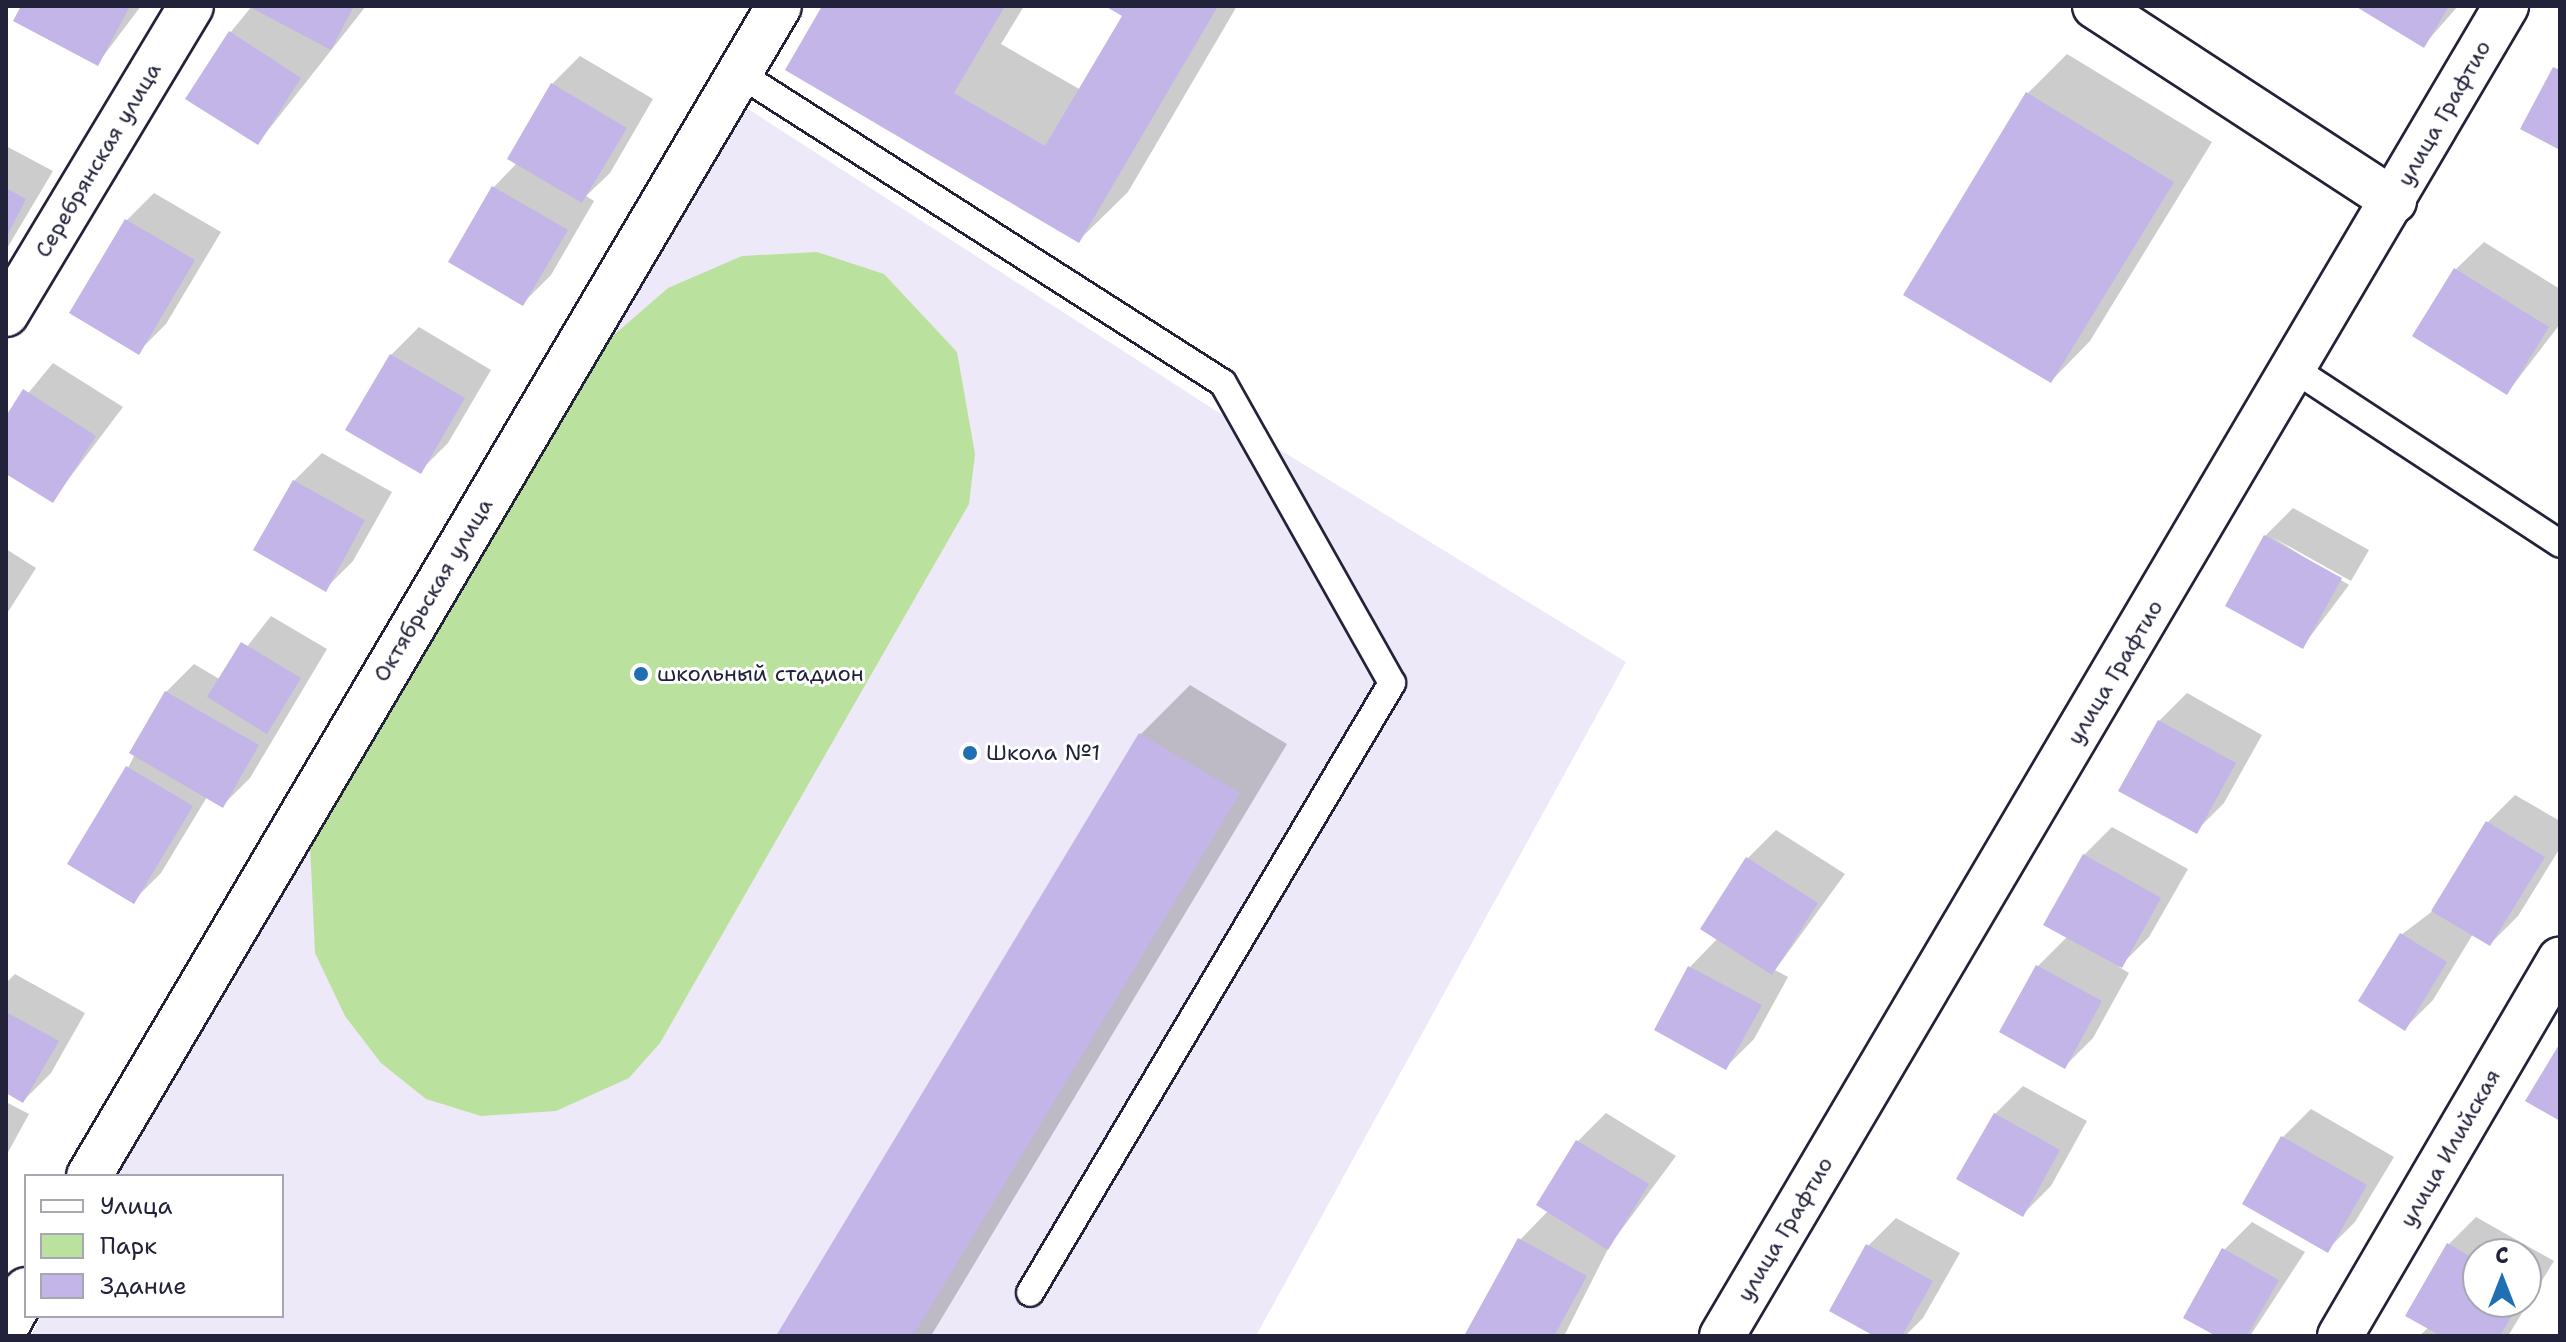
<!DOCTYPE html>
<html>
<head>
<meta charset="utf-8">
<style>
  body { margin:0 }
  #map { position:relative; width:2566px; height:1342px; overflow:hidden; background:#fff; font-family:"Shantell Sans",sans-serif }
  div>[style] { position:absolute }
  .built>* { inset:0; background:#ede9f8 }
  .green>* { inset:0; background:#bae29e }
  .shadow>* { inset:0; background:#0003 }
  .building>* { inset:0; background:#c3b5e7 }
  .roads { filter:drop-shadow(2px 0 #22223b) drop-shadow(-2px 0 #22223b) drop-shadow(0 2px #22223b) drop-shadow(0 -2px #22223b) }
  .service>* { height:26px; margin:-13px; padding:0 13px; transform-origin:13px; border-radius:13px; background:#fff }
  .minor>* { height:44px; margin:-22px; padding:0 22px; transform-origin:22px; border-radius:22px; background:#fff }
  .dots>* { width:22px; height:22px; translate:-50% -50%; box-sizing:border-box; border:4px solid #fff; border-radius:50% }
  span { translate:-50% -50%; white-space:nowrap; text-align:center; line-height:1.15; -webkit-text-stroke:6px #fff; paint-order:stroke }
  .street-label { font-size:22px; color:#22223b }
  .poi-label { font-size:22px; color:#22223b }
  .left { translate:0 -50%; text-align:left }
  .frame { position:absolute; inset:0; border:8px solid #22223b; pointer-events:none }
  .legend { position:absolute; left:24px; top:1174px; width:260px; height:144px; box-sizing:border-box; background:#fff; border:2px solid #a7a7b1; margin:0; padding:10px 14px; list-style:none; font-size:24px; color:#22223b }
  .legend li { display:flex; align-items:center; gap:16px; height:40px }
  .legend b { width:40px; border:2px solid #a7a7b1 }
  .north { position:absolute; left:2462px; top:1238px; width:80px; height:80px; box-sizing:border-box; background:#fff; border:2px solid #a7a7b1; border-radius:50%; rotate:0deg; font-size:22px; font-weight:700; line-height:32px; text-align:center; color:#22223b }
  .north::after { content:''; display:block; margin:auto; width:28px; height:36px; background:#1f6fb2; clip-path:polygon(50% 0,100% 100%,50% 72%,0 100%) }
</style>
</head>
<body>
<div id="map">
  <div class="built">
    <div style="clip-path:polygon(745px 107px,1210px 407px,1626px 662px,1256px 1336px,31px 1336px,41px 1316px,282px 1316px,282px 1176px,115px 1176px)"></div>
  </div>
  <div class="green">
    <div style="clip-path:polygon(817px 252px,884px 274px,957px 352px,975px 454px,969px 504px,660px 1043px,629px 1078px,556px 1111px,481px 1116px,426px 1099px,381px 1063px,345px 1016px,315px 953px,310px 844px,607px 341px,668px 288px,742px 256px)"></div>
  </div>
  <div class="shadow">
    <div style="clip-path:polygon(23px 6px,141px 6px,98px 63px)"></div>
    <div style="clip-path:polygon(252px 6px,366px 6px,258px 143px,230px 33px)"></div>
    <div style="clip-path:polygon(825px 6px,1024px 6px,1001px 44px,1081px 90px,1125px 15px,1109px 6px,1237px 6px,1128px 192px,1079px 240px)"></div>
    <div style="clip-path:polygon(2359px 6px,2458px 6px,2424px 45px)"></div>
    <div style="clip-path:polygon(2067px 54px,2212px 142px,2090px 341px,2051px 381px,2027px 94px)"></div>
    <div style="clip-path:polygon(580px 56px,653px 99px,610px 173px,586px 196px,594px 201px,551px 275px,523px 303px,494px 187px,517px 163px,552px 84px)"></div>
    <div style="clip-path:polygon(6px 146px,53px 171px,6px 250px)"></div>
    <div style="clip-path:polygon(154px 193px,221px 232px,166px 324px,138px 352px,126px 221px)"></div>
    <div style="clip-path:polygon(2484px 242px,2560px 289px,2560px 324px,2507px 393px,2456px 269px)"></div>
    <div style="clip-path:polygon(419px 327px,491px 370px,448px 443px,420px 471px,391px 355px)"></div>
    <div style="clip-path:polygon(53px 363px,123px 407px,52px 501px,6px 471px,6px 420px)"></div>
    <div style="clip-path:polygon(322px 453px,392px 492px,353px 561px,325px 589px,294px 481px)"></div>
    <div style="clip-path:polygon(2293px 508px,2369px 550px,2351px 581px,2272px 537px,2349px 585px,2303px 646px,2265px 536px)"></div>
    <div style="clip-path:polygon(6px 549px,36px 568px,6px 615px)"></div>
    <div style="clip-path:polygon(271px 616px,327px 649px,250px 778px,222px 806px,207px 797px,161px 873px,133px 901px,128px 768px,166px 692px,194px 664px,221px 680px)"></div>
    <div style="clip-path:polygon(1190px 685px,1287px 744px,931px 1336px,778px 1336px,1141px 734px)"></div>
    <div style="clip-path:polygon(2187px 693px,2262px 735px,2224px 803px,2196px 831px,2159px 721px)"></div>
    <div style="clip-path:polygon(2515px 795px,2560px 821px,2560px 848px,2518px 916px,2490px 944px,2473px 934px,2433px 1000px,2405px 1028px,2401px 935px,2434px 910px,2487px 823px)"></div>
    <div style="clip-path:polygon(2112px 827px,2188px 869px,2149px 937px,2119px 967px,2129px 973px,2093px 1038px,2065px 1066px,2038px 966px,2068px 936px,2084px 855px)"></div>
    <div style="clip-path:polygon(1776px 830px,1845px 874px,1775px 970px,1788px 977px,1754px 1039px,1726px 1067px,1690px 967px,1718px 938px,1748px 858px)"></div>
    <div style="clip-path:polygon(15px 974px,85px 1013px,51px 1073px,23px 1101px,6px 1091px,6px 983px)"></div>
    <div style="clip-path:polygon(2023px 1086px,2087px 1121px,2051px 1186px,2023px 1214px,1995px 1114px)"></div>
    <div style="clip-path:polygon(6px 1102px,29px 1114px,6px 1156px)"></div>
    <div style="clip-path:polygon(2311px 1109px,2394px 1157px,2355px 1222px,2327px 1250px,2245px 1203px,2283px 1137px)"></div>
    <div style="clip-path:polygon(1606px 1113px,1676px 1156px,1610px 1245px,1564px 1336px,1467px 1336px,1520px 1240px,1549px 1210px,1539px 1204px,1578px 1141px)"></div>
    <div style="clip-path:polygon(evenodd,2476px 1217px,2554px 1261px,2508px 1336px,2419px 1336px,2429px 1327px,2448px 1245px,2476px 1217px,2478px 1254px,2526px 1254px,2526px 1302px,2478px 1302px,2478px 1254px)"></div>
    <div style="clip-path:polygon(1896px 1218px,1960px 1253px,1923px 1318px,1905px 1336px,1878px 1336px,1868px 1246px)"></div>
    <div style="clip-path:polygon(2252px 1222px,2305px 1252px,2250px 1336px,2220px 1336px,2224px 1250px)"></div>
  </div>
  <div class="building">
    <div style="clip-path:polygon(21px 6px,130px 6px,98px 66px,13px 21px)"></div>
    <div style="clip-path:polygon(248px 6px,354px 6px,331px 50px)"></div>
    <div style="clip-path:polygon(822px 6px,1005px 6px,954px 93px,1045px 146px,1122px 16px,1105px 6px,1218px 6px,1079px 243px,785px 70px)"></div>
    <div style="clip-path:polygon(2355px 6px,2449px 6px,2424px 48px)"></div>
    <div style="clip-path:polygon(229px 31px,301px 78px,258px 145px,185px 99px)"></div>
    <div style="clip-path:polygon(2553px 67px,2560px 70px,2560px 150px,2520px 129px)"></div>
    <div style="clip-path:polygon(551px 83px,627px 128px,582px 203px,507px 159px)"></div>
    <div style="clip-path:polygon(2026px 92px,2174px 182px,2051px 383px,1903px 295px)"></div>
    <div style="clip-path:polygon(492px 186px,568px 230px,523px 306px,448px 262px)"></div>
    <div style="clip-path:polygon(6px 188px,26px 199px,6px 238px)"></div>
    <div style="clip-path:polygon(125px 219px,195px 260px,139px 355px,69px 313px)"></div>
    <div style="clip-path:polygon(2454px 268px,2549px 327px,2507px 395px,2412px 336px)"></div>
    <div style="clip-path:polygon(390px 354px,465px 398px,421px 474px,345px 430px)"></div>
    <div style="clip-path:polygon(23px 389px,96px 436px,53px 503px,6px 474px,6px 416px)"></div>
    <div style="clip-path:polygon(293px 480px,365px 520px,326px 592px,253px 550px)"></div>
    <div style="clip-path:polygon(2264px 535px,2342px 578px,2303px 649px,2225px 606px)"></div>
    <div style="clip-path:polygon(241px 642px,301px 678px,267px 734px,207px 697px)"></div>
    <div style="clip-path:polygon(165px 691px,259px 745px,223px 808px,129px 753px)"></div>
    <div style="clip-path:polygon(2158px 720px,2236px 763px,2197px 834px,2118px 791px)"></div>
    <div style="clip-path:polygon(1139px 733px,1240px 793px,913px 1336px,776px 1336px)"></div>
    <div style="clip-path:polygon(126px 766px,193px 806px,134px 904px,67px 864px)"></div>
    <div style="clip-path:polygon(2486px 821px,2545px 857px,2490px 946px,2431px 911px)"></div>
    <div style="clip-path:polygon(2083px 854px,2161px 898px,2122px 968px,2043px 925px)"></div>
    <div style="clip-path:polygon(1746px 857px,1818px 903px,1772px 975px,1700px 929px)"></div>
    <div style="clip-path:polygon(2400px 933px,2447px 962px,2405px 1031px,2358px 1001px)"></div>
    <div style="clip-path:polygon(2036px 965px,2102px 1001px,2065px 1069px,1999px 1032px)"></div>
    <div style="clip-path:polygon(1688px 966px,1762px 1005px,1726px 1070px,1654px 1030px)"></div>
    <div style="clip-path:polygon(6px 1012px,59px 1041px,23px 1103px,6px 1093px)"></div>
    <div style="clip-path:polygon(2560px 1043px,2560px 1121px,2525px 1101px)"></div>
    <div style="clip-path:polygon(1994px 1113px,2060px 1150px,2023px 1217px,1956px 1179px)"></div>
    <div style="clip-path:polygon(2281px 1136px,2367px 1185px,2328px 1253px,2242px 1204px)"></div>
    <div style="clip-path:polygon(1576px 1140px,1649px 1184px,1608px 1250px,1536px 1205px)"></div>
    <div style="clip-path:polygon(1518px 1238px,1587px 1276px,1554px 1336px,1464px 1336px)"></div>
    <div style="clip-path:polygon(2447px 1243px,2478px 1261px,2478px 1302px,2520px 1302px,2500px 1336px,2441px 1336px,2405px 1316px)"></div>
    <div style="clip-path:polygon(1866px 1244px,1933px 1281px,1902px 1336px,1874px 1336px,1829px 1311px)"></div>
    <div style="clip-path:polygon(2222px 1248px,2279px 1280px,2247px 1336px,2216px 1336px,2183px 1318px)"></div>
  </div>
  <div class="roads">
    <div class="service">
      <div style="left:740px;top:74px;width:573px;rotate:32.61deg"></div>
      <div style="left:1223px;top:383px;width:344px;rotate:60.6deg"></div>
      <div style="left:1392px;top:683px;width:709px;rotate:120.69deg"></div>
      <div style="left:2294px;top:369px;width:318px;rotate:33.3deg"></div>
    </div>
    <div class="minor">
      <div style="left:2095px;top:6px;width:357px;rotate:33.1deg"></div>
      <div style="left:6px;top:314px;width:359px;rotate:-59deg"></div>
      <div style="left:89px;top:1176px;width:1358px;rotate:-59.47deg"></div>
      <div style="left:6px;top:1327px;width:42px;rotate:-61.6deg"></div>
      <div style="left:1722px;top:1336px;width:1544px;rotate:-59.48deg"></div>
      <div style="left:2340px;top:1336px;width:436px;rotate:-59.7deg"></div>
    </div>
  </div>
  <div class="dots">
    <div style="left:641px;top:674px;background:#1f6fb2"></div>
    <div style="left:970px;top:753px;background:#1f6fb2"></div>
  </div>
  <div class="street-label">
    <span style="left:2444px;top:113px;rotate:-60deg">улица Графтио</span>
    <span style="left:98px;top:160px;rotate:-59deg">Серебрянская улица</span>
    <span style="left:433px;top:590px;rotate:-59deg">Октябрьская улица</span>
    <span style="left:2115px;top:672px;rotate:-59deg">улица Графтио</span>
    <span style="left:2450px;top:1148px;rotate:-60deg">улица Илийская</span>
    <span style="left:1785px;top:1229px;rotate:-59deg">улица Графтио</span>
  </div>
  <div class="poi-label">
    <span class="left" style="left:657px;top:674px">школьный стадион</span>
    <span class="left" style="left:986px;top:753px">Школа №1</span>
  </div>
  <div class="frame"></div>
  <ul class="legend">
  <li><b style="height:10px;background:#fff"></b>Улица</li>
  <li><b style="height:22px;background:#bae29e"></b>Парк</li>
  <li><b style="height:22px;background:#c3b5e7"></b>Здание</li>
  </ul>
  <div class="north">С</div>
</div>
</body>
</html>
